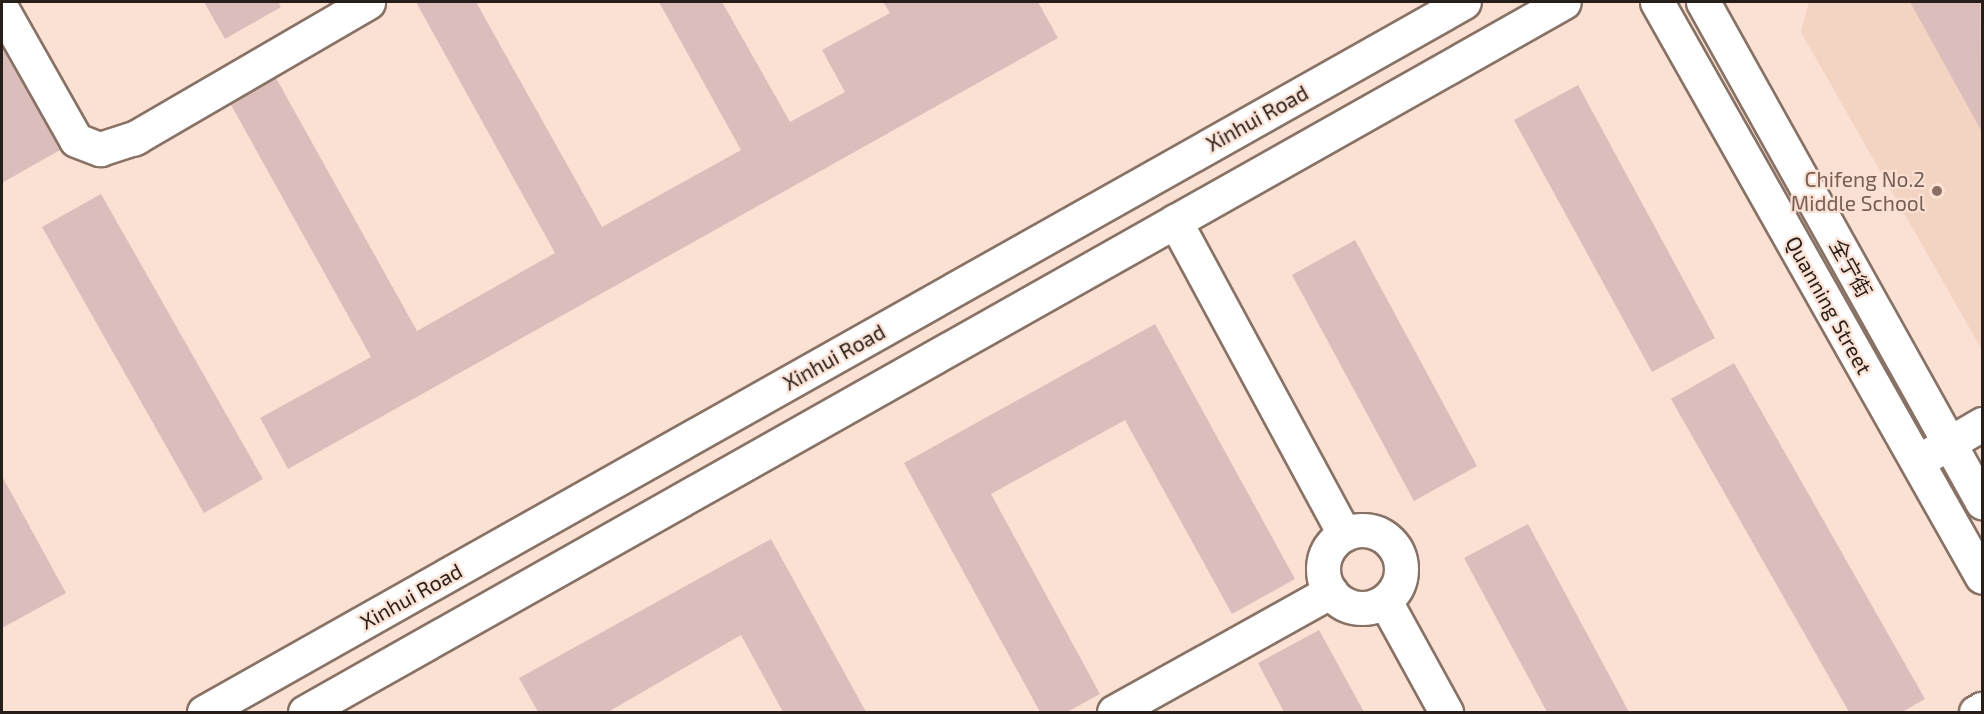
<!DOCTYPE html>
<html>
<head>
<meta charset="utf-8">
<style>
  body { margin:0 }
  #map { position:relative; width:1984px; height:714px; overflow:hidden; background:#fae1d4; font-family:"Exo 2","Noto Sans SC",sans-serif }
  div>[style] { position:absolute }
  .built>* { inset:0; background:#f3d3c2 }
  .building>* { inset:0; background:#dbbebc }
  .roads { filter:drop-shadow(2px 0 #887266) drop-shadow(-2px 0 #887266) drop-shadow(0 2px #887266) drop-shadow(0 -2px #887266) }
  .minor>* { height:33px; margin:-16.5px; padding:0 16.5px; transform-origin:16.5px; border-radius:16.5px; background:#fff }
  .minor>.ring { margin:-16.5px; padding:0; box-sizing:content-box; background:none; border:33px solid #fff; border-radius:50% }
  .dots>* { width:16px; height:16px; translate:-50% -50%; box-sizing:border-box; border:3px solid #fae1d4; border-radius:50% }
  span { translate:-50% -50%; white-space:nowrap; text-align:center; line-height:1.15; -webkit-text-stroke:4.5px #fae1d4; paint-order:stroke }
  .street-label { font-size:21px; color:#271e19 }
  .education-label { font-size:21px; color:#785e54 }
  .right { translate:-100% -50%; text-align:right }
  .frame { position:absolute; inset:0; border:3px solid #271e19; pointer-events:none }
</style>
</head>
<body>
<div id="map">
  <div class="built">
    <div style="clip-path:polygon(1809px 2px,1982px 2px,1982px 350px,1801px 32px)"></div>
  </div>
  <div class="building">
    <div style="clip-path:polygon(204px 2px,278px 2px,281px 7px,225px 39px)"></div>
    <div style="clip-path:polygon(416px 2px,476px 2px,602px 227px,741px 150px,659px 2px,722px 2px,790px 122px,845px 92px,822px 50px,890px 13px,883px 2px,1038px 2px,1058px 38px,288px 469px,260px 418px,371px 357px,230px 103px,276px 78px,417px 331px,555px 253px)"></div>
    <div style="clip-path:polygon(1910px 2px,1980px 2px,1982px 132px)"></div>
    <div style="clip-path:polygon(2px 44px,60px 150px,2px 183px)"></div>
    <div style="clip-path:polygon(1578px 85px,1715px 338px,1652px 372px,1514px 120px)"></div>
    <div style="clip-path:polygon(101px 194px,263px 479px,204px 513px,42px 227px)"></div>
    <div style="clip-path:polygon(1355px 240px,1477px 466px,1414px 501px,1292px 275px)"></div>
    <div style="clip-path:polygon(1155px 324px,1295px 579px,1232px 614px,1125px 420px,991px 494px,1100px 694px,1067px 712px,1040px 712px,904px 463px)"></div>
    <div style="clip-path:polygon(1734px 363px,1925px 699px,1902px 712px,1849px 712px,1671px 399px)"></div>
    <div style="clip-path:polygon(2px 476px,66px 593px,2px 628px)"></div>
    <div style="clip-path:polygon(1528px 524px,1629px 712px,1547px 712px,1464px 558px)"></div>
    <div style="clip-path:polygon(771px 539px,866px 712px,783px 712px,741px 635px,608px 712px,538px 712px,519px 678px)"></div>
    <div style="clip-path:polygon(1319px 630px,1364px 712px,1284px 712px,1258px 663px)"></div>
  </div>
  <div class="roads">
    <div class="minor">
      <div style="left:1657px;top:2px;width:660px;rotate:60.52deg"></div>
      <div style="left:1703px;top:2px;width:573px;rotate:60.84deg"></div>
      <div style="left:2px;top:9px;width:150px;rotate:60.5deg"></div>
      <div style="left:76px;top:140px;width:26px;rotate:21deg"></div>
      <div style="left:100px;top:149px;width:39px;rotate:-18deg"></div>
      <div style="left:133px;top:139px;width:272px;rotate:-30.2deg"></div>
      <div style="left:1175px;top:221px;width:356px;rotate:61.6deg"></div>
      <div style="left:1932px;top:453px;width:58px;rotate:-30.1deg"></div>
      <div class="ring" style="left:1323px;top:530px;width:45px;height:45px"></div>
      <div style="left:1385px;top:601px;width:127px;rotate:61.2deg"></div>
      <div style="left:204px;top:712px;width:1446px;rotate:-29.4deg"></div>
      <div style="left:305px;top:712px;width:1445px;rotate:-29.42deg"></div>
      <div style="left:1114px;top:712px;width:248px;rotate:-29.1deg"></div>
      <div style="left:1976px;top:712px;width:7px;rotate:-27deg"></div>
    </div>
  </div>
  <div class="dots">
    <div style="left:1937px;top:191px;background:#8d6e63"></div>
  </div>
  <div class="street-label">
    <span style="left:1257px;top:118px;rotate:-29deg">Xinhui Road</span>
    <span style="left:1851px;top:268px;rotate:61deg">全宁街</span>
    <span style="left:1829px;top:305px;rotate:61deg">Quanning Street</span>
    <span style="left:834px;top:357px;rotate:-29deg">Xinhui Road</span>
    <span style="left:411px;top:596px;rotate:-29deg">Xinhui Road</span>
  </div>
  <div class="education-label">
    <span class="right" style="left:1925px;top:191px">Chifeng No.2<br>Middle School</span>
  </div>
  <div class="frame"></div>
</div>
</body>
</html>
